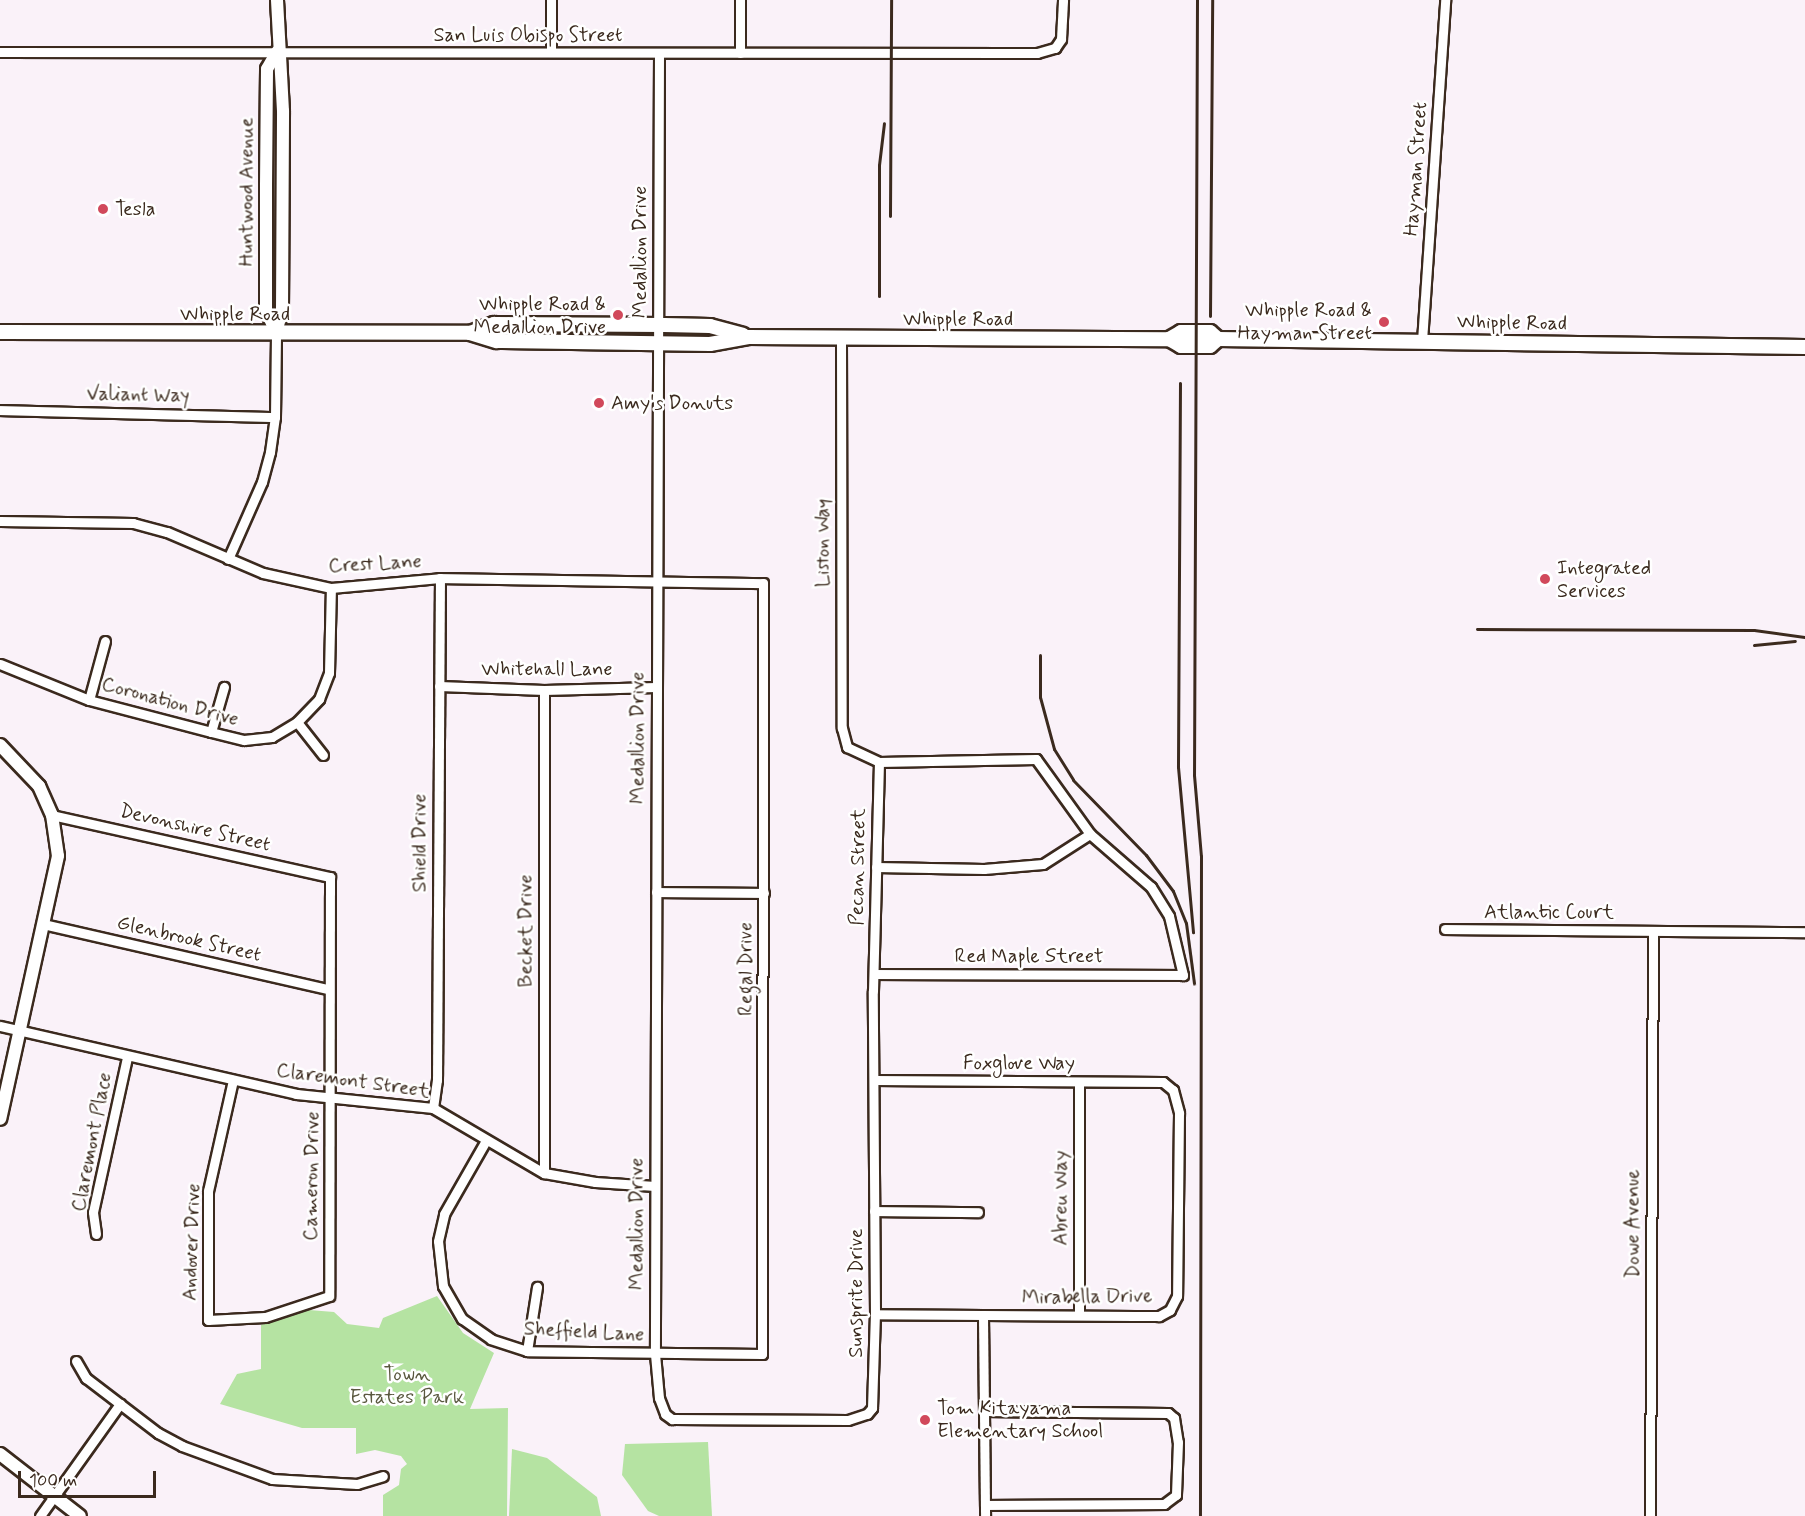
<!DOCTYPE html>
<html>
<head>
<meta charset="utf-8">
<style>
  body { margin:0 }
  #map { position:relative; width:1805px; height:1516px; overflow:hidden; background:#faf2f9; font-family:Mynerve,sans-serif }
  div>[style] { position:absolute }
  .green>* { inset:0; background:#b5e3a2 }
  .roads { filter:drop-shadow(2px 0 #3b2a1e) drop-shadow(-2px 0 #3b2a1e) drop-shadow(0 2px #3b2a1e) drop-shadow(0 -2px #3b2a1e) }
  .minor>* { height:9px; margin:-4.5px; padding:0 4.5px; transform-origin:4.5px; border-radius:4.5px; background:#fff }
  .tertiary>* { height:12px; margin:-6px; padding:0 6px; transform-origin:6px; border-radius:6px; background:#fff }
  .secondary>* { height:14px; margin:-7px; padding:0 7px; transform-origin:7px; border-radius:7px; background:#fff }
  .rail>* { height:3px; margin:-1.5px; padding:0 1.5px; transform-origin:1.5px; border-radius:1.5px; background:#3b2a1e }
  .dots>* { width:16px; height:16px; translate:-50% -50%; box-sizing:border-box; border:3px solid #fff; border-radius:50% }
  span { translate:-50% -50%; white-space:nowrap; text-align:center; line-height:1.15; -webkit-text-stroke:5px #fff; paint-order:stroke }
  .street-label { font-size:20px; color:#3b2a1e }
  .poi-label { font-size:20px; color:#3b2a1e }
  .left { translate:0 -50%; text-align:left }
  .right { translate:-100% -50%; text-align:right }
  .park-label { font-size:20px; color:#5a583f }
  .scale { position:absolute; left:18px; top:1471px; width:138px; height:27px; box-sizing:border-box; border:3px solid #3b2a1e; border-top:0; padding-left:8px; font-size:18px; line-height:21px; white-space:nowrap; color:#3b2a1e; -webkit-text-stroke:4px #fff; paint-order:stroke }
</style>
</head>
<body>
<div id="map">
  <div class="green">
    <div style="clip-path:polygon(437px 1296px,463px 1333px,494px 1353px,470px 1409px,508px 1408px,507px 1516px,383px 1516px,383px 1495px,399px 1485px,401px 1469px,407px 1464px,401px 1456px,375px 1450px,356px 1454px,356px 1428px,302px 1428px,220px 1404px,237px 1374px,261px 1369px,261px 1325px,309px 1310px,334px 1312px,347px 1324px,379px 1328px,383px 1318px)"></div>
    <div style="clip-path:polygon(708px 1442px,712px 1516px,659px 1516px,648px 1511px,622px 1475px,625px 1444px)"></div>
    <div style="clip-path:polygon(512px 1449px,547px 1458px,597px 1497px,601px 1516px,509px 1516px)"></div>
  </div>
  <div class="roads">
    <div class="minor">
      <div style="left:740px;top:0;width:53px;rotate:90deg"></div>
      <div style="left:0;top:52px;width:1037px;rotate:0.06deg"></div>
      <div style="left:1037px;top:53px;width:19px;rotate:-16deg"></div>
      <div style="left:1055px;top:48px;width:11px;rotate:-56deg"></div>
      <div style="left:1061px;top:39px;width:39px;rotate:-87deg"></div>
      <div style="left:551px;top:52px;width:52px;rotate:-90deg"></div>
      <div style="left:659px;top:53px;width:1301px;rotate:90.18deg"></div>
      <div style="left:655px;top:1354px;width:44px;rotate:84.8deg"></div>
      <div style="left:659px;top:1398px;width:17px;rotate:69deg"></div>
      <div style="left:665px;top:1414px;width:9px;rotate:36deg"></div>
      <div style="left:672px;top:1419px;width:176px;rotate:0.3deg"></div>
      <div style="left:848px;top:1420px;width:20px;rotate:-18deg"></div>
      <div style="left:867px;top:1414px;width:8px;rotate:-50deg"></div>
      <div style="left:872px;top:1408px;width:94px;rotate:-88.2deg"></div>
      <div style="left:875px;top:1314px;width:323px;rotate:-90.4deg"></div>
      <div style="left:873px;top:991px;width:229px;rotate:-88.5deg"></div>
      <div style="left:841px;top:338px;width:390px;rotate:89.9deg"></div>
      <div style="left:842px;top:728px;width:20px;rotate:75deg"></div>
      <div style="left:847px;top:747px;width:35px;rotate:25deg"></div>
      <div style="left:879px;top:762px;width:157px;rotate:-1.1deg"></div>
      <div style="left:1036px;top:759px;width:92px;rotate:54.2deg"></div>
      <div style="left:1090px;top:834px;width:81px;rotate:41deg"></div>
      <div style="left:1151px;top:887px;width:34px;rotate:58deg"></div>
      <div style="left:1169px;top:916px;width:61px;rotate:76.7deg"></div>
      <div style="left:1183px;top:975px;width:309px;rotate:-179.8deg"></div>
      <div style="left:1422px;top:341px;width:342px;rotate:-86.1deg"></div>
      <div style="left:0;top:410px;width:275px;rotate:1.5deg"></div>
      <div style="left:0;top:521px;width:133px;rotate:0.9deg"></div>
      <div style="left:133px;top:523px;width:35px;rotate:15deg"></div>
      <div style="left:167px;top:532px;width:104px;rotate:23.1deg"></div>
      <div style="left:263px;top:573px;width:70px;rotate:12.4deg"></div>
      <div style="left:331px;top:588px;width:109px;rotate:-5.2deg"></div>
      <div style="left:440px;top:578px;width:323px;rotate:0.9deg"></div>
      <div style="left:763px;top:583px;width:771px;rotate:90.07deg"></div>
      <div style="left:762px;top:1354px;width:235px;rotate:-179.3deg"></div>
      <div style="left:527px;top:1351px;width:38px;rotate:-162deg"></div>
      <div style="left:491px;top:1339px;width:35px;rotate:-145deg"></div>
      <div style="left:462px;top:1319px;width:38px;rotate:-120deg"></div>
      <div style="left:443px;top:1286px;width:45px;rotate:-96.3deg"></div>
      <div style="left:438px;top:1241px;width:28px;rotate:-77deg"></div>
      <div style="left:444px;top:1214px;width:83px;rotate:-60.3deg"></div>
      <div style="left:228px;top:559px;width:84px;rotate:-66.2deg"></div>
      <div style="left:262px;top:482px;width:31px;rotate:-75deg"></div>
      <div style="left:270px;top:452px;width:35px;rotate:-82deg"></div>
      <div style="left:275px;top:417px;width:84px;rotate:-89.3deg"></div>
      <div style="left:0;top:664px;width:96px;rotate:22deg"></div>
      <div style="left:89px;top:700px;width:126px;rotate:14.7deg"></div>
      <div style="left:211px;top:732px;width:34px;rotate:14deg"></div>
      <div style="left:244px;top:740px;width:28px;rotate:-6deg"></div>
      <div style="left:272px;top:737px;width:29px;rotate:-31deg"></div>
      <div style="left:297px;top:722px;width:32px;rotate:-46deg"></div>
      <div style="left:319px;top:699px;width:28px;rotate:-69deg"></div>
      <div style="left:329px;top:673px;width:85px;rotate:-88.7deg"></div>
      <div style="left:439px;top:686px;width:105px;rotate:2.2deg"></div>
      <div style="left:544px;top:690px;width:112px;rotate:-1.5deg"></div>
      <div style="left:544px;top:690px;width:483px;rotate:90deg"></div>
      <div style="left:89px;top:700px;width:61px;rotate:-74.8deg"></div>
      <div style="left:297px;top:722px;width:42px;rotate:51.8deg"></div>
      <div style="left:211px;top:732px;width:47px;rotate:-73.9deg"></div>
      <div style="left:52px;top:815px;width:285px;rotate:12.6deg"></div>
      <div style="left:330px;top:877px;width:419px;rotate:90.1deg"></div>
      <div style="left:329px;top:1296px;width:67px;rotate:161.8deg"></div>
      <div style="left:265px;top:1317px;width:57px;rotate:177deg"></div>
      <div style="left:208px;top:1320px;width:129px;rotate:-90deg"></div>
      <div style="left:208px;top:1191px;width:114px;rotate:-77.3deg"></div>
      <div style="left:876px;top:867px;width:108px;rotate:1.1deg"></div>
      <div style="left:984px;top:869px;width:59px;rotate:-4.8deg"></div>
      <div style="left:1043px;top:864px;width:56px;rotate:-32.6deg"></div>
      <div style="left:656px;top:892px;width:108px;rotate:0.5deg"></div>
      <div style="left:43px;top:924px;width:291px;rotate:12.9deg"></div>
      <div style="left:1445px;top:929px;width:360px;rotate:0.5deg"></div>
      <div style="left:0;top:1026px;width:304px;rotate:12.9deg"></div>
      <div style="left:296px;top:1094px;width:138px;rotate:5.8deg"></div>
      <div style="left:433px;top:1108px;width:129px;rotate:30.4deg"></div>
      <div style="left:544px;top:1173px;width:52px;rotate:10deg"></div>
      <div style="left:595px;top:1182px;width:60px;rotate:3.8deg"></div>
      <div style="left:874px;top:1080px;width:289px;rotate:0.4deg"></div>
      <div style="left:1163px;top:1082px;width:13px;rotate:39deg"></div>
      <div style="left:1173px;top:1090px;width:24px;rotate:75deg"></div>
      <div style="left:1179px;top:1113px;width:183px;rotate:90.6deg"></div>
      <div style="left:1177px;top:1296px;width:16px;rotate:117deg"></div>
      <div style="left:1170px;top:1310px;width:13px;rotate:151deg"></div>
      <div style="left:1159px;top:1316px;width:28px;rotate:180deg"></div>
      <div style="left:1131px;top:1316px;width:256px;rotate:-179.6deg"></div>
      <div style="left:1079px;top:1082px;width:233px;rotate:90deg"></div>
      <div style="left:433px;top:1108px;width:28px;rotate:-82deg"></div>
      <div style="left:437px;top:1080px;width:502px;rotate:-89.66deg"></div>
      <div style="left:874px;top:1211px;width:104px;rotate:0.6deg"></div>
      <div style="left:96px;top:1234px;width:22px;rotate:-98deg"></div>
      <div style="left:93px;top:1212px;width:159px;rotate:-77.6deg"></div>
      <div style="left:983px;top:1317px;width:199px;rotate:89.4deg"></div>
      <div style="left:527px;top:1351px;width:65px;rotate:-81.1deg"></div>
      <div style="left:76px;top:1361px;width:20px;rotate:60deg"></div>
      <div style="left:86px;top:1378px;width:91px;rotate:37.4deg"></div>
      <div style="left:158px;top:1433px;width:27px;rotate:28deg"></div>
      <div style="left:182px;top:1446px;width:96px;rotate:20.1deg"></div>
      <div style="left:272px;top:1479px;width:85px;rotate:3.4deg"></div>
      <div style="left:357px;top:1484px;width:27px;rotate:-17deg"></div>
      <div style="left:984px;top:1411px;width:184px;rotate:0.6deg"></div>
      <div style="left:1168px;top:1413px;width:8px;rotate:40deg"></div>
      <div style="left:1174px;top:1418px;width:24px;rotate:81deg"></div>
      <div style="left:1178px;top:1442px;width:53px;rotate:92.2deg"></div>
      <div style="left:1176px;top:1495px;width:15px;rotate:143deg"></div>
      <div style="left:1164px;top:1504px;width:179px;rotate:179.7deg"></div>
      <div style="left:40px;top:1516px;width:138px;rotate:-54.5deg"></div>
      <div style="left:1650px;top:1516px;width:585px;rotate:-89.71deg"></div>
    </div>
    <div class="tertiary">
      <div style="left:276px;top:333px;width:24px;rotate:-75deg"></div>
      <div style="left:282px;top:310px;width:199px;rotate:-89.7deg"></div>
      <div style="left:283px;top:111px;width:111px;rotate:-93.1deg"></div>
      <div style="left:276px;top:333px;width:25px;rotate:-113deg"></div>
      <div style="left:266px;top:310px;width:125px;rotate:-90deg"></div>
      <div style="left:266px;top:185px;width:116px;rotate:-89.5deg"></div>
      <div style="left:267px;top:69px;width:20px;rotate:-60deg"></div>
      <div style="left:0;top:745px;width:57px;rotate:46.4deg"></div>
      <div style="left:39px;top:786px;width:32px;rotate:66deg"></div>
      <div style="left:52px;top:815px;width:41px;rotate:81.7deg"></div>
      <div style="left:58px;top:856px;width:269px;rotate:102.4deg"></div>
      <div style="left:0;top:1454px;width:101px;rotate:37.8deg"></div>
    </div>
    <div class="secondary">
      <div style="left:0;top:332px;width:470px;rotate:0.1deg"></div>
      <div style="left:470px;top:333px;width:28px;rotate:17deg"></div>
      <div style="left:497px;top:341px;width:213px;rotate:0.8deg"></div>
      <div style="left:710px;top:344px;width:39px;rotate:-10deg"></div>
      <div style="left:748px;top:337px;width:421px;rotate:0.3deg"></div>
      <div style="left:1169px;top:339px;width:14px;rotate:30deg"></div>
      <div style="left:1181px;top:346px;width:29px"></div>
      <div style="left:1210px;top:346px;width:11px;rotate:-41deg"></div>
      <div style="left:1218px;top:339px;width:587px;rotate:0.78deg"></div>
      <div style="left:470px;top:333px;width:26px;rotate:-21deg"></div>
      <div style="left:494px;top:324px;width:170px;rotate:0.3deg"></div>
      <div style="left:664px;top:325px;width:46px;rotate:1.2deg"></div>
      <div style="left:710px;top:326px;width:34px;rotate:15deg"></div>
      <div style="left:1169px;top:339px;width:14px;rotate:-30deg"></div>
      <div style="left:1181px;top:332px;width:29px"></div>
      <div style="left:1210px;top:332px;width:11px;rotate:41deg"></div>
    </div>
  </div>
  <div class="rail">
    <div style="left:1197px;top:0;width:775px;rotate:90.22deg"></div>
    <div style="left:1194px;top:775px;width:81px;rotate:85.1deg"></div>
    <div style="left:1201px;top:856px;width:660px;rotate:90.09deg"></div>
    <div style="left:890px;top:216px;width:216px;rotate:-89.7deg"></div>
    <div style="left:879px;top:296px;width:131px;rotate:-90deg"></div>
    <div style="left:879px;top:165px;width:42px;rotate:-83.2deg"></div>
    <div style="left:1210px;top:316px;width:316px;rotate:-89.6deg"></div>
    <div style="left:1180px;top:383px;width:384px;rotate:90.3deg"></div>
    <div style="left:1178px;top:767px;width:166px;rotate:84.8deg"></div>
    <div style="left:1477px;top:629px;width:277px;rotate:0.2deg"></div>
    <div style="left:1754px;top:630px;width:51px;rotate:7.8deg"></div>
    <div style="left:1754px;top:645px;width:41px;rotate:-5.6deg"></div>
    <div style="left:1040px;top:655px;width:42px;rotate:90deg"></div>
    <div style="left:1040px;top:697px;width:54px;rotate:74.9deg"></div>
    <div style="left:1054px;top:749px;width:36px;rotate:58deg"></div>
    <div style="left:1073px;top:780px;width:105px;rotate:45.8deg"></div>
    <div style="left:1146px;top:855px;width:45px;rotate:53.1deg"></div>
    <div style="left:1173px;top:891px;width:35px;rotate:68deg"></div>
    <div style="left:1186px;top:923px;width:61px;rotate:82.4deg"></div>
  </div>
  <div class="dots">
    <div style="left:103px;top:209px;background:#d1495b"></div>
    <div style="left:618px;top:315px;background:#d1495b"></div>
    <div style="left:1384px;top:322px;background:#d1495b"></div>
    <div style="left:599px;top:403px;background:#d1495b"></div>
    <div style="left:1545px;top:579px;background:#d1495b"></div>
    <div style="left:925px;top:1420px;background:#d1495b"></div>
  </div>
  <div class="street-label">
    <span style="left:528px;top:35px">San Luis Obispo Street</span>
    <span style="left:1416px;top:169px;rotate:-86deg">Hayman Street</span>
    <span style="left:247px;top:192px;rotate:-90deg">Huntwood Avenue</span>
    <span style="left:640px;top:252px;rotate:-90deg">Medallion Drive</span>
    <span style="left:235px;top:314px">Whipple Road</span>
    <span style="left:958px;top:319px">Whipple Road</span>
    <span style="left:1512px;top:323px;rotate:1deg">Whipple Road</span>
    <span style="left:138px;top:395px;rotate:1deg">Valiant Way</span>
    <span style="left:823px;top:543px;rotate:-90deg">Liston Way</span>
    <span style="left:375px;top:564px;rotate:-3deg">Crest Lane</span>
    <span style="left:547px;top:669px">Whitehall Lane</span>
    <span style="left:170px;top:702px;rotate:15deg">Coronation Drive</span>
    <span style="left:638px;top:738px;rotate:-90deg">Medallion Drive</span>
    <span style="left:195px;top:828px;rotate:13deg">Devonshire Street</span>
    <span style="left:420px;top:843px;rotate:-90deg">Shield Drive</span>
    <span style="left:858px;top:867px;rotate:-89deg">Pecan Street</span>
    <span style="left:1549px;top:912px">Atlantic Court</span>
    <span style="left:526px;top:931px;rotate:-90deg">Becket Drive</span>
    <span style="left:189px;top:939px;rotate:13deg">Glenbrook Street</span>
    <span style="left:1029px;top:956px">Red Maple Street</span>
    <span style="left:746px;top:969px;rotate:-90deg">Regal Drive</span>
    <span style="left:1019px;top:1063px">Foxglove Way</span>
    <span style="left:353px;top:1081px;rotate:8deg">Claremont Street</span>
    <span style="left:92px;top:1142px;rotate:-79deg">Claremont Place</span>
    <span style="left:312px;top:1176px;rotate:-89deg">Cameron Drive</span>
    <span style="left:1061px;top:1198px;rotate:-90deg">Abreu Way</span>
    <span style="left:637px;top:1224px;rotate:-90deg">Medallion Drive</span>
    <span style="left:1633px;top:1224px;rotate:-90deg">Dowe Avenue</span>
    <span style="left:192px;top:1242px;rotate:-88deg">Andover Drive</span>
    <span style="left:856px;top:1293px;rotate:-90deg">Sunsprite Drive</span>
    <span style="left:1087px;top:1297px;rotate:-1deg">Mirabella Drive</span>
    <span style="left:584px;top:1332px;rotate:3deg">Sheffield Lane</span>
  </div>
  <div class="poi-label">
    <span class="left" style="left:115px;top:209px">Tesla</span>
    <span class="right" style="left:606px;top:316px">Whipple Road &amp;<br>Medallion Drive</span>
    <span class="right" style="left:1372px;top:322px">Whipple Road &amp;<br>Hayman Street</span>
    <span class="left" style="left:611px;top:403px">Amy's Donuts</span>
    <span class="left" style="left:1557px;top:580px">Integrated<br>Services</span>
    <span class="left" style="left:937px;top:1420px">Tom Kitayama<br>Elementary School</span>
  </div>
  <div class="park-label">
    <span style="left:407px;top:1386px">Town<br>Estates Park</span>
  </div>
  <div class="scale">100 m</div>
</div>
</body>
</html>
